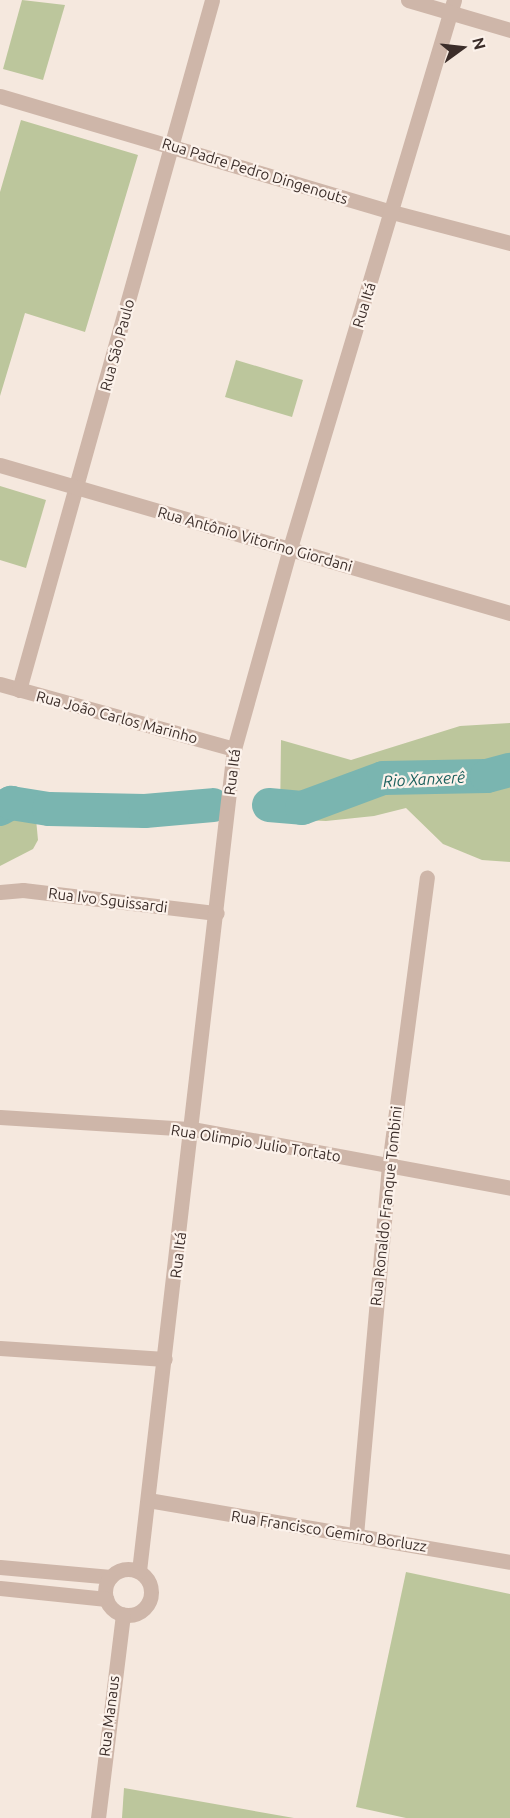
<!DOCTYPE html>
<html>
<head>
<meta charset="utf-8">
<style>
  body { margin:0 }
  #map { position:relative; width:510px; height:1818px; overflow:hidden; background:#f5e8de; font-family:Ubuntu,sans-serif }
  div>[style] { position:absolute }
  .green>* { inset:0; background:#bcc69c }
  .river>* { height:34px; margin:-17px; padding:0 17px; transform-origin:17px; border-radius:17px; background:#7ab5b0 }
  .minor>* { height:15px; margin:-7.5px; padding:0 7.5px; transform-origin:7.5px; border-radius:7.5px; background:#ceb6a9 }
  .tertiary>* { height:15px; margin:-7.5px; padding:0 7.5px; transform-origin:7.5px; border-radius:7.5px; background:#ceb6a9 }
  .tertiary>.ring { margin:-7.5px; padding:0; box-sizing:content-box; background:none; border:15px solid #ceb6a9; border-radius:50% }
  span { translate:-50% -50%; white-space:nowrap; text-align:center; line-height:1.15; -webkit-text-stroke:4.5px #fcf2eb; paint-order:stroke }
  .street-label { font-size:15px; color:#3b2d29 }
  .water-label { font-size:16px; color:#1b605d; font-style:italic }
  .north { position:absolute; left:432px; top:18px; width:60px; height:60px; -webkit-text-stroke:4px #fcf2eb; paint-order:stroke; rotate:75deg; font-size:16px; font-weight:700; line-height:24px; text-align:center; color:#3b2d29 }
  .north::after { content:''; display:block; margin:auto; width:21px; height:27px; background:#3b2d29; clip-path:polygon(50% 0,100% 100%,50% 72%,0 100%) }
</style>
</head>
<body>
<div id="map">
  <div class="green">
    <div style="clip-path:polygon(22px 0,65px 5px,43px 80px,3px 69px)"></div>
    <div style="clip-path:polygon(21px 120px,138px 155px,85px 332px,25px 313px,0 396px,0 192px)"></div>
    <div style="clip-path:polygon(236px 360px,303px 380px,292px 417px,225px 397px)"></div>
    <div style="clip-path:polygon(0 486px,46px 500px,26px 568px,0 560px)"></div>
    <div style="clip-path:polygon(510px 723px,510px 862px,482px 860px,443px 844px,406px 808px,374px 816px,326px 821px,280px 819px,281px 740px,351px 760px,460px 726px)"></div>
    <div style="clip-path:polygon(19px 811px,36px 819px,38px 840px,33px 849px,0 866px,0 816px)"></div>
    <div style="clip-path:polygon(406px 1572px,510px 1594px,510px 1818px,406px 1818px,356px 1807px)"></div>
    <div style="clip-path:polygon(124px 1788px,294px 1818px,122px 1818px)"></div>
  </div>
  <div class="river">
    <div style="left:269px;top:805px;width:33px;rotate:5deg"></div>
    <div style="left:302px;top:808px;width:86px;rotate:-20.3deg"></div>
    <div style="left:383px;top:778px;width:104px;rotate:-1.1deg"></div>
    <div style="left:487px;top:776px;width:24px;rotate:-15deg"></div>
    <div style="left:0;top:809px;width:13px;rotate:-29deg"></div>
    <div style="left:11px;top:803px;width:38px;rotate:9deg"></div>
    <div style="left:49px;top:809px;width:96px;rotate:1.2deg"></div>
    <div style="left:145px;top:811px;width:68px;rotate:-5deg"></div>
  </div>
  <div class="minor">
    <div style="left:0;top:96px;width:409px;rotate:16.5deg"></div>
    <div style="left:392px;top:212px;width:122px;rotate:14.7deg"></div>
    <div style="left:290px;top:548px;width:572px;rotate:-73.34deg"></div>
    <div style="left:0;top:684px;width:243px;rotate:15.5deg"></div>
    <div style="left:19px;top:690px;width:716px;rotate:-74.37deg"></div>
    <div style="left:0;top:892px;width:23px;rotate:-5deg"></div>
    <div style="left:23px;top:890px;width:195px;rotate:6.8deg"></div>
    <div style="left:0;top:1117px;width:193px;rotate:3.6deg"></div>
    <div style="left:193px;top:1129px;width:322px;rotate:10.5deg"></div>
    <div style="left:0;top:1348px;width:165px;rotate:3.8deg"></div>
    <div style="left:148px;top:1500px;width:367px;rotate:9.7deg"></div>
    <div style="left:356px;top:1535px;width:371px;rotate:-84.9deg"></div>
    <div style="left:389px;top:1165px;width:290px;rotate:-82.5deg"></div>
  </div>
  <div class="tertiary">
    <div style="left:408px;top:0;width:106px;rotate:16.4deg"></div>
    <div style="left:0;top:465px;width:531px;rotate:16.18deg"></div>
    <div style="left:0;top:1567px;width:111px;rotate:5.1deg"></div>
    <div class="ring" style="left:105px;top:1569px;width:31px;height:31px"></div>
    <div style="left:139px;top:1571px;width:827px;rotate:-83.41deg"></div>
    <div style="left:234px;top:749px;width:209px;rotate:-74.4deg"></div>
    <div style="left:0;top:1588px;width:107px;rotate:5.9deg"></div>
    <div style="left:98px;top:1818px;width:205px;rotate:-83deg"></div>
  </div>
  <div class="street-label">
    <span style="left:255px;top:171px;rotate:17deg">Rua Padre Pedro Dingenouts</span>
    <span style="left:364px;top:305px;rotate:-73deg">Rua Itá</span>
    <span style="left:117px;top:345px;rotate:-75deg">Rua São Paulo</span>
    <span style="left:255px;top:539px;rotate:16deg">Rua Antônio Vitorino Giordani</span>
    <span style="left:117px;top:717px;rotate:15deg">Rua João Carlos Marinho</span>
    <span style="left:232px;top:772px;rotate:-83deg">Rua Itá</span>
    <span style="left:108px;top:900px;rotate:7deg">Rua Ivo Sguissardi</span>
    <span style="left:256px;top:1143px;rotate:9deg">Rua Olimpio Julio Tortato</span>
    <span style="left:386px;top:1206px;rotate:-84deg">Rua Ronaldo Franque Tombini</span>
    <span style="left:178px;top:1255px;rotate:-83deg">Rua Itá</span>
    <span style="left:329px;top:1531px;rotate:9deg">Rua Francisco Gemiro Borluzz</span>
    <span style="left:109px;top:1716px;rotate:-83deg">Rua Manaus</span>
  </div>
  <div class="water-label">
    <span style="left:424px;top:779px;rotate:-3deg">Rio Xanxerê</span>
  </div>
  <div class="north">N</div>
</div>
</body>
</html>
